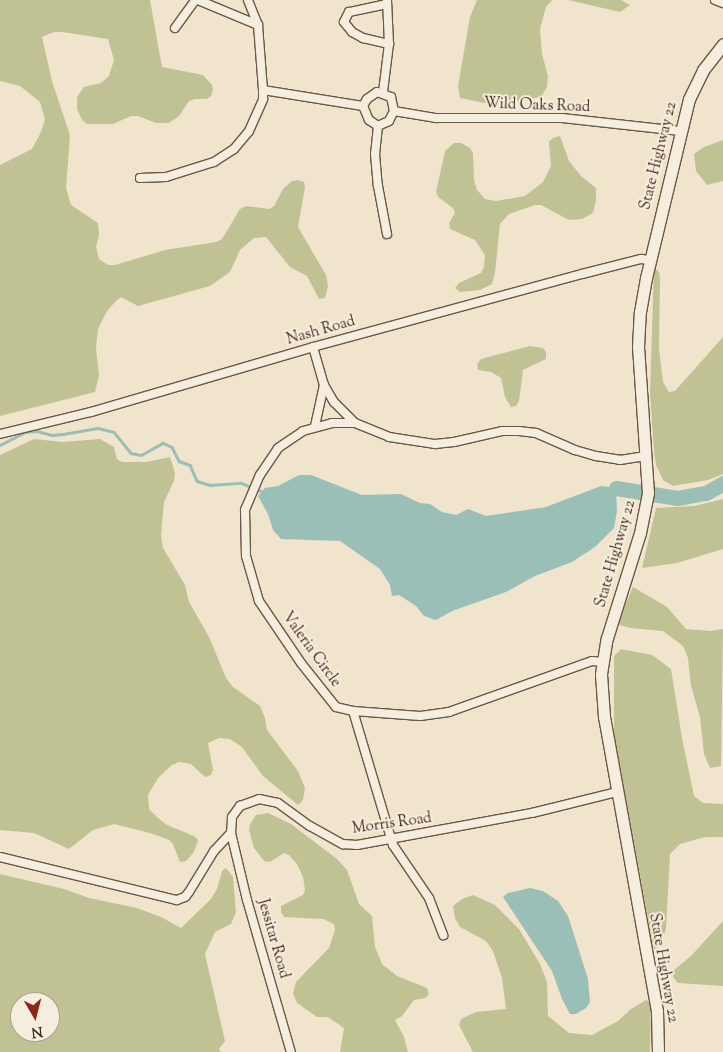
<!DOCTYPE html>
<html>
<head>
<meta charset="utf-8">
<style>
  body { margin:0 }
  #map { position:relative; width:723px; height:1052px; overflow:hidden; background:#f0e5cc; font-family:"Sorts Mill Goudy",serif }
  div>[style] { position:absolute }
  .green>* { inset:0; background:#c0c293 }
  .water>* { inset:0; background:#9abfb6 }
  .stream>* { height:2.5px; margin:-1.25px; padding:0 1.25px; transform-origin:1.25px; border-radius:1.25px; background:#9abfb6 }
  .river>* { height:15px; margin:-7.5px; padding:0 7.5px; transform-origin:7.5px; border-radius:7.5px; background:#9abfb6 }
  .roads { filter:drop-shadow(1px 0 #6c5644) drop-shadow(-1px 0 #6c5644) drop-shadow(0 1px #6c5644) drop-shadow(0 -1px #6c5644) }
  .street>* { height:8px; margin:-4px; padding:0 4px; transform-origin:4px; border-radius:4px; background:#f5eede }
  .secondary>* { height:11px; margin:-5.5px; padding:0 5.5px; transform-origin:5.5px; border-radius:5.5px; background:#f5eede }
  span { translate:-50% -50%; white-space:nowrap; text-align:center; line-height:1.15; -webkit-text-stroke:4px #f5eede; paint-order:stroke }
  .street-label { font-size:15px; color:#402717 }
  .north { position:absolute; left:10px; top:992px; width:50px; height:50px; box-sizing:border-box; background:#f5eede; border:1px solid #ad9e8e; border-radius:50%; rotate:172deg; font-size:14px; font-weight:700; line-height:20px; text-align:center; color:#402717 }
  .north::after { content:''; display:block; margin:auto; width:18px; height:22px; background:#8f2418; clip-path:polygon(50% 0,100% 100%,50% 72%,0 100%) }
</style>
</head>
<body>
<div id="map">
  <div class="green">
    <div style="clip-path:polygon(0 0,150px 0,162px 67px,203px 75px,212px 85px,213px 90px,211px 96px,207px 99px,195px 99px,189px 101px,179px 116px,169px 123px,156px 123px,138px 116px,131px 116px,113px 124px,87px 124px,82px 120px,77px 109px,77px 97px,84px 87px,101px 83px,109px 76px,114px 60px,108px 39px,62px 32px,54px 32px,42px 37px,52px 81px,70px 135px,66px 188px,71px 205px,98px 223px,99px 235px,96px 247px,99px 259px,108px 265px,115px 265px,165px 250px,216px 242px,222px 239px,240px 209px,246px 206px,269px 209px,274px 206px,283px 189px,292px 181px,298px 180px,304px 182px,305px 187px,298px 227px,326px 275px,328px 286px,325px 298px,319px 299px,307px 276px,290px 267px,266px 237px,254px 238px,240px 250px,230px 272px,210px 286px,138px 306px,121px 297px,116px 301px,107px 311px,98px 329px,96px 348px,99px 375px,95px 392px,0 416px,0 165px,32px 149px,41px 132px,45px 119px,40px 102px,20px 86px,0 81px)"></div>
    <div style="clip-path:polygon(477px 0,552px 0,546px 7px,540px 29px,542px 54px,548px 76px,547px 87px,541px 97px,495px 105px,460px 98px,458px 86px,470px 17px)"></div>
    <div style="clip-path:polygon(568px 0,621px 0,630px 5px,620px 12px)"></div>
    <div style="clip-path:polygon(560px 136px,569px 161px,581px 176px,596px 188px,596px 201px,593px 213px,582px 219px,569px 220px,541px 205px,535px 205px,509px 214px,500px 224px,495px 273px,492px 284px,480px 290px,460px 292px,455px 288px,459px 283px,481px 273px,484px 267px,485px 255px,475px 240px,450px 229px,449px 223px,455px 213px,453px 208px,438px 197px,436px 192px,445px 151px,454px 143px,461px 143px,470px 148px,473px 153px,474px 180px,477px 190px,485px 199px,496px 201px,525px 196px,543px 182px,551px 166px,549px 142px,553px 138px)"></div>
    <div style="clip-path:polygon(723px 140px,723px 181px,707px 185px,696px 171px,694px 154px,704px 147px)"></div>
    <div style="clip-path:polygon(654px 268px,659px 272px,660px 277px,659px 349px,663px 382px,669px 392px,675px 391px,723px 337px,723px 474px,708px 480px,673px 486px,663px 480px,656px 465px,654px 451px,650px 393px)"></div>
    <div style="clip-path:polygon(530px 346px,543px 348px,546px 352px,546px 359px,523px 370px,519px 401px,516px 406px,511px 407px,505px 397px,501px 378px,491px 372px,478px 370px,477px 364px,481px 359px)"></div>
    <div style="clip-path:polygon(34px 439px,63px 442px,100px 439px,114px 447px,117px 459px,122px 462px,146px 462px,170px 457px,175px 473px,174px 481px,164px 502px,161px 536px,163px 548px,185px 585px,189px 602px,209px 637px,226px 678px,233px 687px,260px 706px,265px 718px,267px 730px,298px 771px,305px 788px,303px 800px,298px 805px,263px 776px,242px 747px,230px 739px,219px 738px,208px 743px,213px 770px,211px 775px,205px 777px,191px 764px,179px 762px,172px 765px,158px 778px,148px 795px,149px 809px,158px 818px,167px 825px,194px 836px,198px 840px,194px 852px,186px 861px,180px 862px,173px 844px,169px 840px,150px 833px,114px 824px,93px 830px,69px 849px,34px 833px,0 830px,0 455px)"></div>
    <div style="clip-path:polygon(723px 499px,723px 549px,677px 563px,642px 568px,656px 508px,694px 506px)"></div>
    <div style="clip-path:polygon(633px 587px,667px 607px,686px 629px,711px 631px,723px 629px,721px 766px,710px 768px,704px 754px,700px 717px,691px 686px,688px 658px,683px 646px,663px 631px,630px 628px,617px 624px)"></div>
    <div style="clip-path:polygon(621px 649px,652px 655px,671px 669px,682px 738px,694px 796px,703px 803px,723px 804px,723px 837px,705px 837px,680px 844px,670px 854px,666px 928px,663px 941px,655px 951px,653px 946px,614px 733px,614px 656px)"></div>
    <div style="clip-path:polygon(268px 813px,291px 824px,337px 859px,347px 870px,359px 904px,372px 916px,375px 947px,382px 964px,397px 976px,427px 988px,429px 994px,425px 998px,414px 1000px,402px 1016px,395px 1020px,404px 1037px,408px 1052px,340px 1052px,344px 1028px,328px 1017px,317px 1017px,297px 1003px,293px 993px,296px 982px,329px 948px,335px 930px,334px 924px,323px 919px,284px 917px,281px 912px,281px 906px,303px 895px,305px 890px,303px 877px,297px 864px,289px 855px,284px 853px,270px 862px,264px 861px,254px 848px,249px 830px,250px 824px,256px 815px)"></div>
    <div style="clip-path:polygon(evenodd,226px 868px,233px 877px,236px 912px,231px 924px,215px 932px,205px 954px,225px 1041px,219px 1049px,221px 1052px,0 1052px,0 874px,64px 889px,89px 898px,137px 908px,161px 917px,181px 928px,211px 899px,217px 889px,222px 871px,226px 868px,20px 1002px,50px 1002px,50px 1032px,20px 1032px,20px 1002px)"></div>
    <div style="clip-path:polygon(473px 895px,495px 905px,519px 929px,540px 964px,547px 982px,548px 1016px,569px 1033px,592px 1035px,618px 1021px,631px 1009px,646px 1000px,651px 1003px,650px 1052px,473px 1052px,459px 1025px,461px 1019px,476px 1012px,506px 1009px,502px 978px,493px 951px,486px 941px,460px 927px,455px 918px,453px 906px,462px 899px)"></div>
    <div style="clip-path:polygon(723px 921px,723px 986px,678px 983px,673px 977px,673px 971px,692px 955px)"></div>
  </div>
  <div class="water">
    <div style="clip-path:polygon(299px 475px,311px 475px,362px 495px,401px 494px,420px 503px,430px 504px,442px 512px,456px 515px,468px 509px,486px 516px,546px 507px,601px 486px,616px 488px,617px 511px,614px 528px,595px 547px,572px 562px,535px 576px,506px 592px,452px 611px,436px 620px,424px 616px,416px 606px,399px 595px,392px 596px,390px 585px,380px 569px,340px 541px,281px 539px,273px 530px,268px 514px,258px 496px,265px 488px,278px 486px)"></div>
    <div style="clip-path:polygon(530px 888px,543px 891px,558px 901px,568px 916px,588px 979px,590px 1002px,586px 1008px,576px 1014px,570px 1014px,562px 999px,552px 971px,503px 897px,508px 893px)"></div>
  </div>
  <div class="stream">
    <div style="left:0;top:445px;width:28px;rotate:-27deg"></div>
    <div style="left:25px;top:432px;width:12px;rotate:-5deg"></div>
    <div style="left:37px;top:431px;width:16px;rotate:15deg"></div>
    <div style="left:52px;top:435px;width:11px;rotate:-5deg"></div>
    <div style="left:63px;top:434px;width:36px;rotate:-10deg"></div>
    <div style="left:98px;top:428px;width:16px;rotate:14deg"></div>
    <div style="left:114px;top:432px;width:27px;rotate:51deg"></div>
    <div style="left:131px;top:453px;width:10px;rotate:11deg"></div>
    <div style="left:141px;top:455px;width:25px;rotate:-29deg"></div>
    <div style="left:163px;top:443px;width:10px;rotate:24deg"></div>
    <div style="left:172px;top:447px;width:16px;rotate:63deg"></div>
    <div style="left:179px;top:461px;width:12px;rotate:20deg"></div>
    <div style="left:190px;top:465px;width:17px;rotate:66deg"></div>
    <div style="left:197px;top:481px;width:14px;rotate:17deg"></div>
    <div style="left:210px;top:485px;width:31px;rotate:-4deg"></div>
    <div style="left:241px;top:483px;width:24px;rotate:22deg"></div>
  </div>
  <div class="river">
    <div style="left:616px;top:488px;width:62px;rotate:9.3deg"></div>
    <div style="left:677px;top:498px;width:29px;rotate:-10deg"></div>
    <div style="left:706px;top:493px;width:20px;rotate:-30deg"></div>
  </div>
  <div class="roads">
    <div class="street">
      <div style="left:198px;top:0;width:65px;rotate:22.6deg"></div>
      <div style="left:715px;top:0;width:9px;rotate:21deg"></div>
      <div style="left:387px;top:4px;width:39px;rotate:168deg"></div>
      <div style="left:349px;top:12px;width:11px;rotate:117deg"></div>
      <div style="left:344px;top:22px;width:13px;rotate:51deg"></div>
      <div style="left:352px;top:32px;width:13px;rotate:29deg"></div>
      <div style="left:363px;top:38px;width:27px;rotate:13deg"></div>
      <div style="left:175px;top:28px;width:34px;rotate:-54deg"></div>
      <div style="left:263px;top:90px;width:101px;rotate:9.1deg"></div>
      <div style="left:377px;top:92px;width:15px;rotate:20deg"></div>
      <div style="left:391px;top:97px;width:14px;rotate:78deg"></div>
      <div style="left:394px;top:111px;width:11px;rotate:117deg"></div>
      <div style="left:389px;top:121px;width:12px;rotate:156deg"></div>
      <div style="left:378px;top:126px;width:11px;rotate:-146deg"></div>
      <div style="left:369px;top:120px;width:15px;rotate:-113deg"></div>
      <div style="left:363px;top:106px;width:8px;rotate:-60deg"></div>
      <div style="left:367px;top:99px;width:12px;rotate:-35deg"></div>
      <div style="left:383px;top:92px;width:48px;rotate:-82.9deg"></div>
      <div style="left:389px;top:44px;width:44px;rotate:-92.6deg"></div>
      <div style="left:394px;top:111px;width:43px;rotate:9.5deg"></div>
      <div style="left:436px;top:118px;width:126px"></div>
      <div style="left:562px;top:118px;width:119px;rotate:6.3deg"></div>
      <div style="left:378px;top:126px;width:28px;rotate:96deg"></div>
      <div style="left:375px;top:154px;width:32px;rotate:85deg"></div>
      <div style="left:378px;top:186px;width:49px;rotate:79.4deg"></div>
      <div style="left:140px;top:178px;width:26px;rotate:-2deg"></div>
      <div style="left:166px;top:177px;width:50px;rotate:-17.4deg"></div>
      <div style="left:214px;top:162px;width:24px;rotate:-33deg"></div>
      <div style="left:234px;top:149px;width:23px;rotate:-50deg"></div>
      <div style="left:249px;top:131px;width:35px;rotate:-66deg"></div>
      <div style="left:263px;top:99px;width:9px;rotate:-90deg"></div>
      <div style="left:263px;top:90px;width:65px;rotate:-94.4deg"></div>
      <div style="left:258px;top:25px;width:27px;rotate:-112deg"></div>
      <div style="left:313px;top:347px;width:40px;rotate:74deg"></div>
      <div style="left:324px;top:385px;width:20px;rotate:60deg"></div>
      <div style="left:334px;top:402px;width:28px;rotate:45deg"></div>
      <div style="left:315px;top:426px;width:42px;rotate:-77.6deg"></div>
      <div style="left:0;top:434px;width:94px;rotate:-13.6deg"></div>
      <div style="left:91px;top:412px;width:231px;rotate:-16.3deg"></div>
      <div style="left:313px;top:347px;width:279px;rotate:-15.2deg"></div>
      <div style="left:582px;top:274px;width:61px;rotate:-14.3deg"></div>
      <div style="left:641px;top:259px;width:8px;rotate:7deg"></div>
      <div style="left:603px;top:662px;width:11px;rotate:-175deg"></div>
      <div style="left:592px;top:661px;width:152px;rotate:160.4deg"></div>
      <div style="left:449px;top:712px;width:29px;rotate:172deg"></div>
      <div style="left:420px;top:716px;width:67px;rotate:-175.7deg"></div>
      <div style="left:353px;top:711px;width:17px;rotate:-167deg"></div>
      <div style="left:336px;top:707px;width:56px;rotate:-128.5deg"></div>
      <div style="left:301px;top:663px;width:75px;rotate:-124.1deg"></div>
      <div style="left:259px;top:601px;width:47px;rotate:-106.1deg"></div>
      <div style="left:246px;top:556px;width:46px;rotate:-91.2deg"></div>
      <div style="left:245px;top:510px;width:38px;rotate:-67deg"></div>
      <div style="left:260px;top:475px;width:32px;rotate:-56deg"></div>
      <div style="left:278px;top:448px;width:30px;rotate:-34deg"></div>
      <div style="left:303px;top:431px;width:30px;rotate:-15deg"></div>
      <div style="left:332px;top:423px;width:23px"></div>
      <div style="left:355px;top:423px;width:37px;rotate:22deg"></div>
      <div style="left:389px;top:437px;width:47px;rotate:8.7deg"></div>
      <div style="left:435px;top:444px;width:19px;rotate:-6deg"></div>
      <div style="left:454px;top:442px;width:49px;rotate:-12.9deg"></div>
      <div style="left:502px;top:431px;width:17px"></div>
      <div style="left:519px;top:431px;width:17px;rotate:7deg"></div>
      <div style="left:536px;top:433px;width:43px;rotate:23.6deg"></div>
      <div style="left:575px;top:450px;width:22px;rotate:16deg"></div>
      <div style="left:596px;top:456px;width:24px;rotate:9deg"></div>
      <div style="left:620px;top:460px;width:26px;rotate:-9deg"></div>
      <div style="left:353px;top:711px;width:140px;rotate:73.4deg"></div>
      <div style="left:393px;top:845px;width:64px;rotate:55.8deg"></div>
      <div style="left:429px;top:898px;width:40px;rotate:69deg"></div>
      <div style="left:231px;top:833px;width:69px;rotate:76.6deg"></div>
      <div style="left:247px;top:900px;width:158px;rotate:73.9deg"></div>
      <div style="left:0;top:857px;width:182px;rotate:13.7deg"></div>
      <div style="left:177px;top:900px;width:9px;rotate:-21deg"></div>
      <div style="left:185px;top:897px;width:6px;rotate:-51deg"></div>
      <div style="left:189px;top:892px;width:48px;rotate:-58.6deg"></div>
      <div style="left:214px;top:851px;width:25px;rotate:-47deg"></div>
      <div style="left:231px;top:833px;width:16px;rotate:-86deg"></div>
      <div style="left:232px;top:817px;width:14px;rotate:-54deg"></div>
      <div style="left:240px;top:806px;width:20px;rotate:-20deg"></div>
      <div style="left:259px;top:799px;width:19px;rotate:12deg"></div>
      <div style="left:278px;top:803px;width:39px;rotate:36deg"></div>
      <div style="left:310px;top:826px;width:38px;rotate:29deg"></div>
      <div style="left:343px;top:844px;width:14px;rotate:4deg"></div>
      <div style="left:357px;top:845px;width:178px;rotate:-10.4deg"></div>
      <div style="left:532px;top:813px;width:88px;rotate:-13.9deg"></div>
    </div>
    <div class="secondary">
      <div style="left:658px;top:1052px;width:41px;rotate:-91.4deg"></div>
      <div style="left:657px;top:1011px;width:299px;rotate:-100.2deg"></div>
      <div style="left:604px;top:717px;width:43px;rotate:-94deg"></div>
      <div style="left:601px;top:674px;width:36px;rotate:-81deg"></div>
      <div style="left:607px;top:638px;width:110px;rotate:-72.6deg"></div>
      <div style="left:640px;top:533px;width:41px;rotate:-78.7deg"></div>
      <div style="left:648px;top:493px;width:146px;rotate:-93.9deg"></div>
      <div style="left:638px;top:347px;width:35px;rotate:-87deg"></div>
      <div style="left:640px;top:312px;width:35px;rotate:-80deg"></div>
      <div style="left:646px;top:278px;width:184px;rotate:-76.5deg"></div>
      <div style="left:689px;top:99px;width:32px;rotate:-64deg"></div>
      <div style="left:703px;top:70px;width:33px;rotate:-52deg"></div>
    </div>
  </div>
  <div class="street-label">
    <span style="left:537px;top:106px;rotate:2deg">Wild Oaks Road</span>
    <span style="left:659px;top:156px;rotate:-76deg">State Highway 22</span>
    <span style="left:321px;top:331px;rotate:-16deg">Nash Road</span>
    <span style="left:616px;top:554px;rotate:-74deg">State Highway 22</span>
    <span style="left:311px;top:650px;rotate:54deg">Valeria Circle</span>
    <span style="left:392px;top:824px;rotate:-8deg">Morris Road</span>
    <span style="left:273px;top:939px;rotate:74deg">Jessitar Road</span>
    <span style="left:663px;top:968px;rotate:80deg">State Highway 22</span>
  </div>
  <div class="north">N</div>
</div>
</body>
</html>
